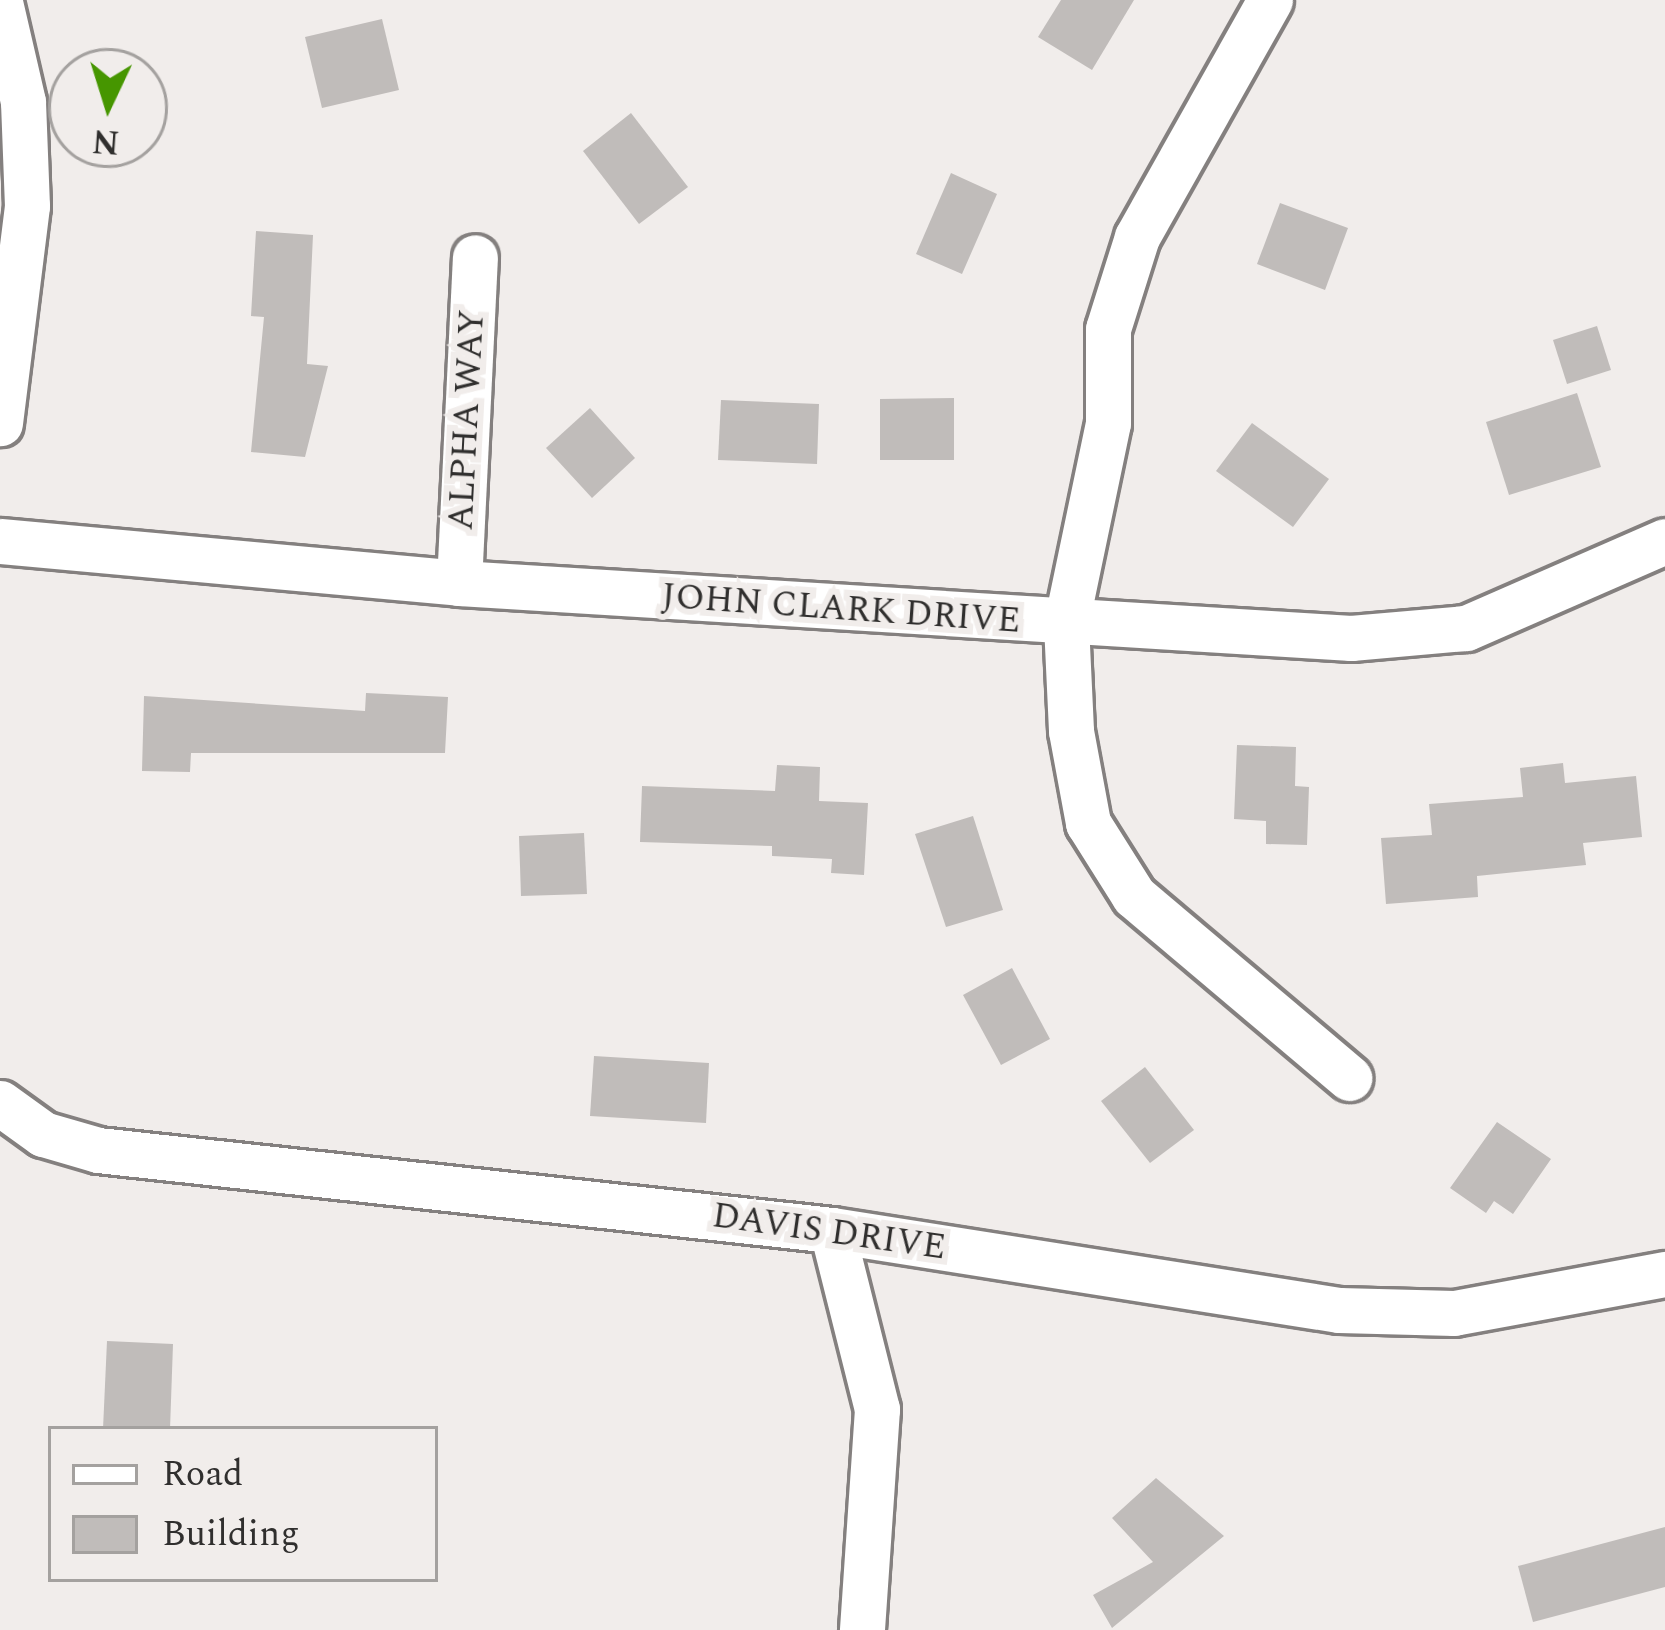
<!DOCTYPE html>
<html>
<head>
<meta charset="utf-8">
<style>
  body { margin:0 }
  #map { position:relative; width:1665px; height:1630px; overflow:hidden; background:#f1edeb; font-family:Spectral,serif }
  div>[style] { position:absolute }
  .building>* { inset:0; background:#c0bcba }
  .roads { filter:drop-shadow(3px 0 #84807f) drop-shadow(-3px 0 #84807f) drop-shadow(0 3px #84807f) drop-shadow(0 -3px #84807f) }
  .minor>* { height:45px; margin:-22.5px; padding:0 22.5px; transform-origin:22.5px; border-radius:22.5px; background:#fff }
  span { translate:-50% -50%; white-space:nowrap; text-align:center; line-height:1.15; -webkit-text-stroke:12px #f1edeb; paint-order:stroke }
  .street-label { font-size:36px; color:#302f2e }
  .legend { position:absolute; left:48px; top:1426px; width:390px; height:156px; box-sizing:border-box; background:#f1edeb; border:3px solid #a4a19f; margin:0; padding:15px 21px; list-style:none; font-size:36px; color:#302f2e }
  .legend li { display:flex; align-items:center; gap:24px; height:60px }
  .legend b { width:60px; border:3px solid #a4a19f }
  .north { position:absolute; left:48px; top:48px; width:120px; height:120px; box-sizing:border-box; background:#f1edeb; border:3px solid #a4a19f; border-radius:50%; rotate:184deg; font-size:33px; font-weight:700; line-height:48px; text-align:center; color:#302f2e }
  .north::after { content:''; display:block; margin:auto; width:42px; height:54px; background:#469600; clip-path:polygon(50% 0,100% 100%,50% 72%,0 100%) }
</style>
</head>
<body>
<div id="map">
  <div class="building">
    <div style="clip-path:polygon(1061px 0,1134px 0,1092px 70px,1038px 37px)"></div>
    <div style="clip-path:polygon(382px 19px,399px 90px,322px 108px,305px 37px)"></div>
    <div style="clip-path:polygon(631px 113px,688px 187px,639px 224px,583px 151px)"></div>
    <div style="clip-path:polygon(951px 173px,997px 194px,962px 274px,916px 254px)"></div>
    <div style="clip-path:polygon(1280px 203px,1348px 228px,1325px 290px,1257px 264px)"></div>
    <div style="clip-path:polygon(256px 231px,313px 235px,307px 364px,328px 366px,305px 457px,251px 452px,264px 317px,251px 316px)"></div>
    <div style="clip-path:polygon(1597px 326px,1611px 370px,1567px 384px,1553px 340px)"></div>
    <div style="clip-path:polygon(1577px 393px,1601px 467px,1509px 495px,1486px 422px)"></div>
    <div style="clip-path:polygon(954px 398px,954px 460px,880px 460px,880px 399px)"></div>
    <div style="clip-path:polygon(721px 400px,819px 404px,817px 464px,718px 460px)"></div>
    <div style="clip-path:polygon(590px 408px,635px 458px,592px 498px,546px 448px)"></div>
    <div style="clip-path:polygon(1252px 423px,1329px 479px,1293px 527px,1216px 471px)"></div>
    <div style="clip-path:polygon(366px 693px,448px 697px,445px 753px,191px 753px,190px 772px,142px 771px,144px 696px,365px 711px)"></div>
    <div style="clip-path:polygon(1237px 745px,1296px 747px,1295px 786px,1309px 787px,1307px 845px,1266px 844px,1266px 821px,1234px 819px)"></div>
    <div style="clip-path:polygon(1563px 763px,1565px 783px,1636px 776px,1642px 837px,1583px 843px,1586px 865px,1477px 876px,1478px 897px,1386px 904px,1381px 838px,1432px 835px,1429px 804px,1523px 797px,1520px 768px)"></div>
    <div style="clip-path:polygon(777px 765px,820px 767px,819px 801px,868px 803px,864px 875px,831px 873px,832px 859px,772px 856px,772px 846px,640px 842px,642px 786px,775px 791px)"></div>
    <div style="clip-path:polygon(973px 816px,1003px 910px,946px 927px,915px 834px)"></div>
    <div style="clip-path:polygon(584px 833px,587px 894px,521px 896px,519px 836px)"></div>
    <div style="clip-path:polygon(1012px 968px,1050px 1039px,1001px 1065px,963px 995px)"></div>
    <div style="clip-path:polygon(594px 1056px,709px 1063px,706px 1123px,590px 1116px)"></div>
    <div style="clip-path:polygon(1145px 1067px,1194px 1130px,1150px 1163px,1101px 1101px)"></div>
    <div style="clip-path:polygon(1497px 1122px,1551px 1159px,1513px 1214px,1494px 1201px,1486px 1213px,1450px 1188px)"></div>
    <div style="clip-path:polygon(107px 1341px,173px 1344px,170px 1429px,103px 1429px)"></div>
    <div style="clip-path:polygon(1156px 1478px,1224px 1536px,1112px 1628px,1093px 1595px,1153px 1562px,1112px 1518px)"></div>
    <div style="clip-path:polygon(1665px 1527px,1665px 1587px,1533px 1622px,1518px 1566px)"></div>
  </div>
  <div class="roads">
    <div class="minor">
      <div style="left:1270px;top:0;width:272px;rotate:119.3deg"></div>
      <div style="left:1137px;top:237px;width:96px;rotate:107.5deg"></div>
      <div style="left:1108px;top:329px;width:94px;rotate:90deg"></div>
      <div style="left:1108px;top:423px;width:205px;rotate:101.8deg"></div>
      <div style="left:1066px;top:624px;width:107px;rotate:87.3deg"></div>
      <div style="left:1071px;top:731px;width:94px;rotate:79.5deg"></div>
      <div style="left:1088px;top:823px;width:86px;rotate:57.8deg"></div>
      <div style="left:1134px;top:896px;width:282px;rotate:40.2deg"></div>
      <div style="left:0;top:2px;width:103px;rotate:77deg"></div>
      <div style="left:23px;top:102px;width:104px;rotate:87.8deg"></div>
      <div style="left:27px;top:206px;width:219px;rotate:97.1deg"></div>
      <div style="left:0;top:541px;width:461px;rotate:5.2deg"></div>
      <div style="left:459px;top:583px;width:894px;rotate:3.53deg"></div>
      <div style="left:1351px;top:638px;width:115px;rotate:-5deg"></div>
      <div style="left:1466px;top:628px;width:217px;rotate:-23.6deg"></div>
      <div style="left:459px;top:583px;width:326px;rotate:-87.2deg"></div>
      <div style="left:0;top:1103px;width:53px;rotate:35.8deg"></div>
      <div style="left:43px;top:1134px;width:57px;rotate:16.2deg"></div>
      <div style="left:98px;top:1150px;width:738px;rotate:6.22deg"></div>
      <div style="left:832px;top:1230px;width:513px;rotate:8.97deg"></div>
      <div style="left:1339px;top:1310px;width:115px;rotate:1.5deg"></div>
      <div style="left:1454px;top:1313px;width:215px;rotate:-10.5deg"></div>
      <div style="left:832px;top:1230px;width:185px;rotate:75.9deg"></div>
      <div style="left:877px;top:1409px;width:222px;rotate:93.9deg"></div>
    </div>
  </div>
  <div class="street-label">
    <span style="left:467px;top:420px;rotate:-87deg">ALPHA WAY</span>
    <span style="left:841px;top:609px;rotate:4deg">JOHN CLARK DRIVE</span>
    <span style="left:829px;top:1232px;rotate:8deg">DAVIS DRIVE</span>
  </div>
  <ul class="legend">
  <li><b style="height:15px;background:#fff"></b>Road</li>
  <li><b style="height:33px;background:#c0bcba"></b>Building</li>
  </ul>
  <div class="north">N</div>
</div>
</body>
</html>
